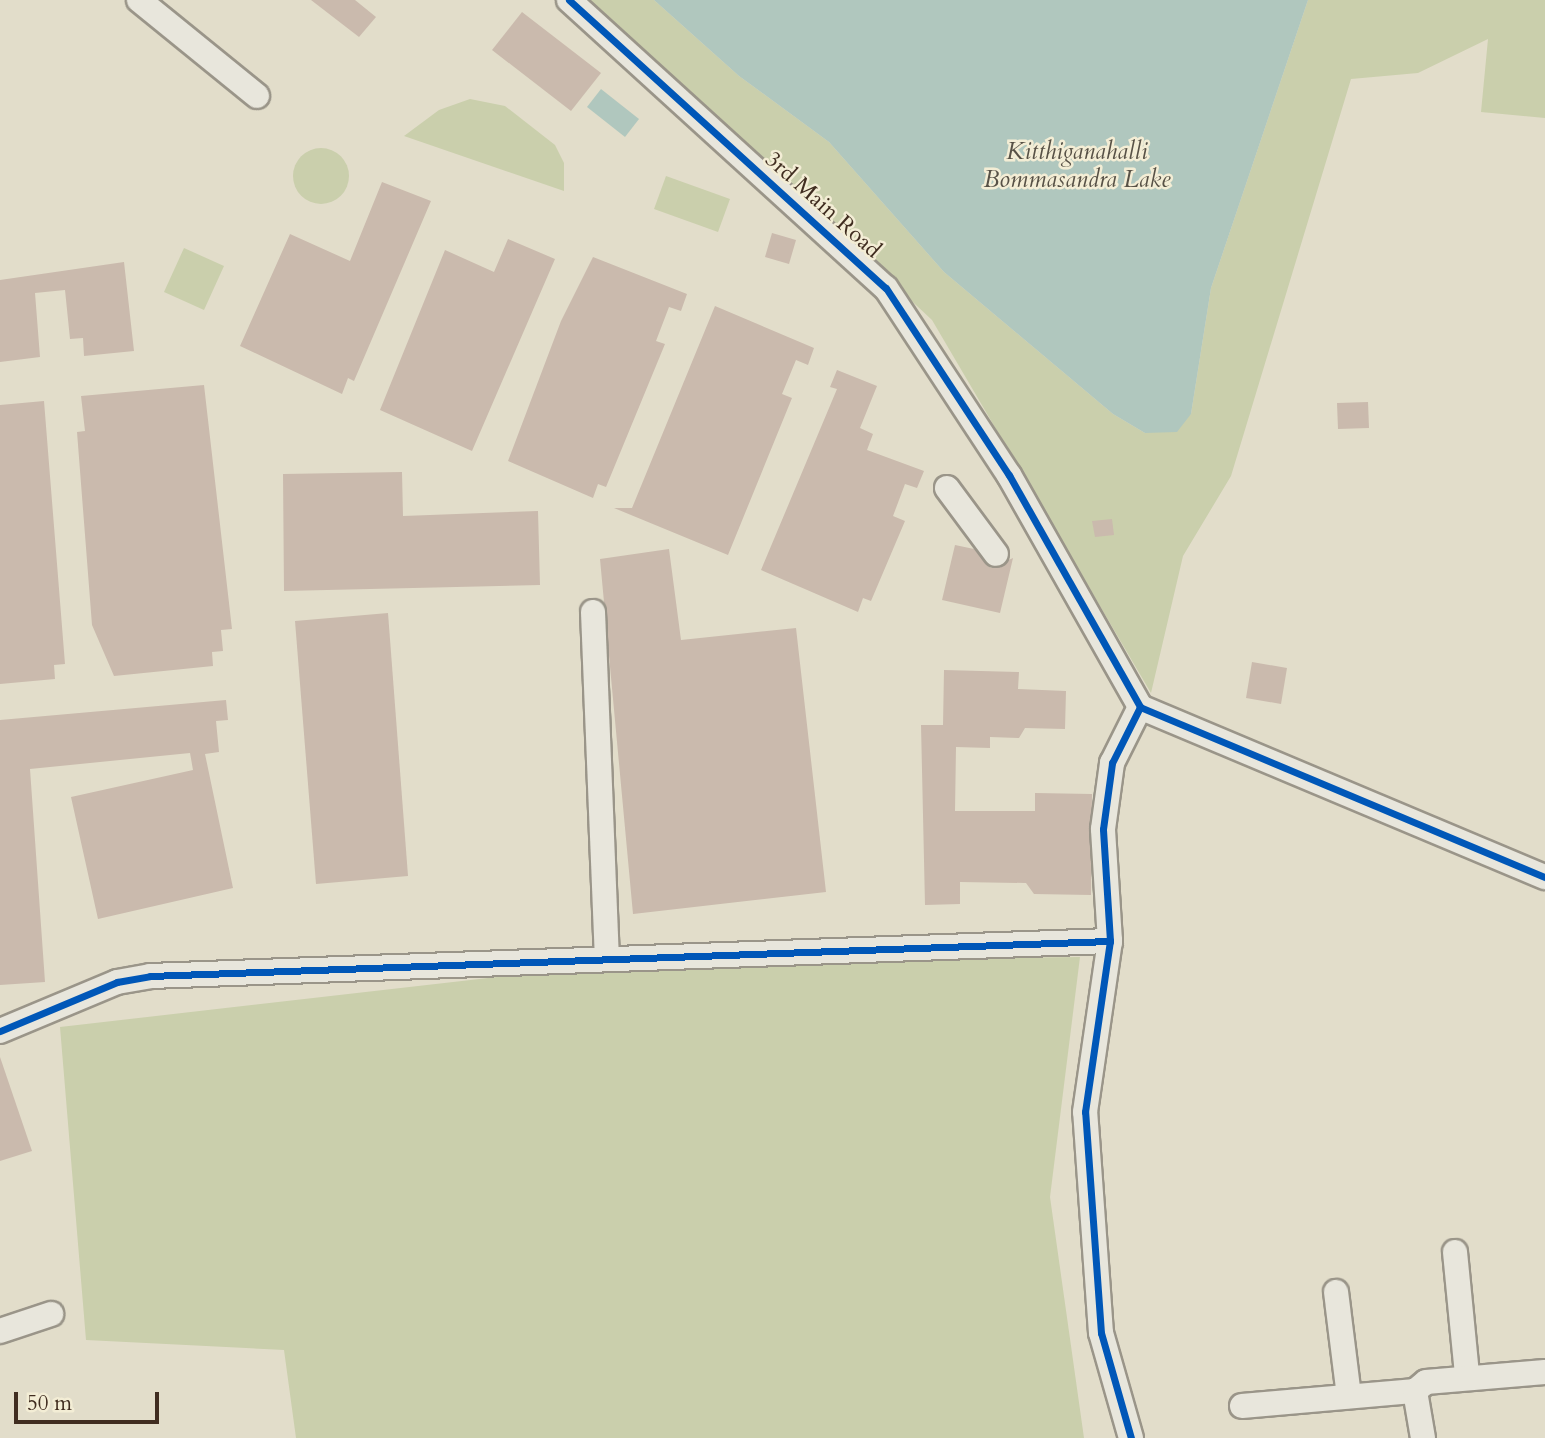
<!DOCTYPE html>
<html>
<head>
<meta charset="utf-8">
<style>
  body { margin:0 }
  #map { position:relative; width:1545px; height:1438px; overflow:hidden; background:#e2ddca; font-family:Cardo,serif }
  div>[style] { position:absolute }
  .green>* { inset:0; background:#cacfac }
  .round { border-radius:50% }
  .water>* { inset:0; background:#b0c7be }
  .building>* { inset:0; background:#cabaad }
  .roads { filter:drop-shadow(2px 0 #9a9589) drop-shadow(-2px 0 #9a9589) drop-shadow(0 2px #9a9589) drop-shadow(0 -2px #9a9589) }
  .minor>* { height:24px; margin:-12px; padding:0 12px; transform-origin:12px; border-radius:12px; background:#e8e6dc }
  .cycleway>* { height:7px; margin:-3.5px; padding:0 3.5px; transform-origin:3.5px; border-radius:3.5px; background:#0057b8 }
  span { translate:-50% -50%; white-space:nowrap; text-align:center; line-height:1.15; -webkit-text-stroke:5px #f3edd5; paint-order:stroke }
  .street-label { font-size:23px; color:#402d20 }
  .water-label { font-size:24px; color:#575146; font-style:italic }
  .scale { position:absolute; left:14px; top:1392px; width:145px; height:32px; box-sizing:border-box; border:4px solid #402d20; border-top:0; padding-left:9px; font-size:21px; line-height:24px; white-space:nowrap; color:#402d20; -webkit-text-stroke:5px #f3edd5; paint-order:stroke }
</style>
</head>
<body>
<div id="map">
  <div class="green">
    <div style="clip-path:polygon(590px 0,654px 0,739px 76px,829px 142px,944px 272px,1113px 414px,1145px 433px,1191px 414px,1211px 288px,1308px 0,1545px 0,1545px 118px,1481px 112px,1488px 39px,1418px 73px,1351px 79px,1231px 476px,1183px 556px,1151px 693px,932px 320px)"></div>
    <div style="clip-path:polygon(470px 99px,505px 106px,555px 145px,564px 163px,564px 191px,404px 136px,439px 110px)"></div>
    <div class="round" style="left:293px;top:148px;width:56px;height:56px"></div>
    <div style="clip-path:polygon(666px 176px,730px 199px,718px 232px,654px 209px)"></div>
    <div style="clip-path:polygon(184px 248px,224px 266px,204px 310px,164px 292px)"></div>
    <div style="clip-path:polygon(1080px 957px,1050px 1197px,1084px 1438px,296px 1438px,284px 1350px,86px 1340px,60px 1027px,627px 962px)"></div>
  </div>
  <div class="water">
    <div style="clip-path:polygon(654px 0,1308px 0,1211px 288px,1191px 414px,1177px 432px,1145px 433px,1113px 414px,944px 272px,829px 142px,739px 76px)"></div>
    <div style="clip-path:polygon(601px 89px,639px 119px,625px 137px,587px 107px)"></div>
  </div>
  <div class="building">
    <div style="clip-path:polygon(311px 0,355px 0,376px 17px,359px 37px)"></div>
    <div style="clip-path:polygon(522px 12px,601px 73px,571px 111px,492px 50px)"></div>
    <div style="clip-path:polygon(382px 182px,431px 201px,354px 381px,348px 378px,342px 394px,240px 346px,290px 234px,350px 261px)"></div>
    <div style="clip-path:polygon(772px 233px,796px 240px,789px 264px,765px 257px)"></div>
    <div style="clip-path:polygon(508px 239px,555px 259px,472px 451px,380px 410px,445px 250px,494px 272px)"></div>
    <div style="clip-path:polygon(593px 257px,687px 294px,681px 311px,669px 307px,656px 341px,665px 344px,606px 487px,598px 484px,593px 498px,508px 461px,561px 321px)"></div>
    <div style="clip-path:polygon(124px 262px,134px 351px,84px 356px,83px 338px,70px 339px,65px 290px,35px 293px,40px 357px,0 362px,0 280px)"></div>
    <div style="clip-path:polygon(715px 306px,814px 348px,808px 365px,796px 360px,782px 394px,792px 398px,728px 555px,614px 508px,632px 508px)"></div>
    <div style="clip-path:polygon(837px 370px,877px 386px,860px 428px,873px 434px,867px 450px,924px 471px,917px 488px,905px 484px,893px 516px,905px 521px,871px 601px,863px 598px,858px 612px,761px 570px,837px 389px,830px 387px)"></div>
    <div style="clip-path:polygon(204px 385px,232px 629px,221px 630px,223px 651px,212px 652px,213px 666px,114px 676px,92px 625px,77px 432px,85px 431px,81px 396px)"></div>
    <div style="clip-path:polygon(44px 401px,65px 664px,54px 665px,55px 679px,0 684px,0 405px)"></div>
    <div style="clip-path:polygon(1368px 402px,1369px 428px,1338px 429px,1337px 403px)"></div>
    <div style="clip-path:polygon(402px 472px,403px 516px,538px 511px,540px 585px,284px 591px,283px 474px)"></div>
    <div style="clip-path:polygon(1112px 519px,1114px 535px,1095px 537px,1092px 521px)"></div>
    <div style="clip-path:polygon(955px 545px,974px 549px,991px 568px,1013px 558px,1000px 613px,942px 600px)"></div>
    <div style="clip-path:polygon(669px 549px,681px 640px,796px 628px,826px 892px,633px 914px,600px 559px)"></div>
    <div style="clip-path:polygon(388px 613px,408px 876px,316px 884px,295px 621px)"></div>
    <div style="clip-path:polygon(1252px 662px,1287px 668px,1281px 704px,1246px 698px)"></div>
    <div style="clip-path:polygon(944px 670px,1019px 672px,1018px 689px,1066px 691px,1065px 729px,1025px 728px,1019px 738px,990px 737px,990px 748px,956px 747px,955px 811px,1035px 811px,1035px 793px,1092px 794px,1091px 895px,1034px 894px,1026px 883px,960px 882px,960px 904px,925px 905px,921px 725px,943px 725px)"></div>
    <div style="clip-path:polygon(226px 700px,228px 720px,216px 721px,219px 752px,205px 754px,233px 888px,98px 919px,71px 797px,193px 770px,190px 753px,30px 769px,45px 982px,0 985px,0 720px)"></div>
    <div style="clip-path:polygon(0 1057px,32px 1151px,0 1161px)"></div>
  </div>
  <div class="roads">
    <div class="minor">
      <div style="left:139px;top:0;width:152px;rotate:39.1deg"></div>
      <div style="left:569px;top:0;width:428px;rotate:42.3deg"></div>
      <div style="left:886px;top:288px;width:224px;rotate:56.7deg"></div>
      <div style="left:1009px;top:475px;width:266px;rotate:60.5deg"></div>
      <div style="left:947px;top:488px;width:82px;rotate:53.4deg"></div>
      <div style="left:593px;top:612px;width:344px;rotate:87.7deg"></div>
      <div style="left:0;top:1031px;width:127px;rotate:-22.7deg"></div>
      <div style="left:117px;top:982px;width:34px;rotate:-10deg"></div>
      <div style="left:150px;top:976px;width:961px;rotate:-2.09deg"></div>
      <div style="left:1455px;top:1252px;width:124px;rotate:84.4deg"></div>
      <div style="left:1336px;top:1292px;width:105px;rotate:82.9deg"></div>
      <div style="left:0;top:1331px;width:54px;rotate:-18.4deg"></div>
      <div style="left:1242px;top:1406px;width:174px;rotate:-5deg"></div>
      <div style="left:1131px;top:1438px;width:109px;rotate:-105.9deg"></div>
      <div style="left:1101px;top:1333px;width:222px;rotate:-94.1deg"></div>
      <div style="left:1085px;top:1112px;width:173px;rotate:-81.7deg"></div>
      <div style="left:1110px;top:941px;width:112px;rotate:-93.6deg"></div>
      <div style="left:1103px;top:829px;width:67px;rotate:-82.2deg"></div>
      <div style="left:1112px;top:763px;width:63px;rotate:-63.4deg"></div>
      <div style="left:1140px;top:707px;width:439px;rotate:22.8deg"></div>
      <div style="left:1423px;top:1438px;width:48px;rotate:-99.7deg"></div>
      <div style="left:1415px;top:1391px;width:14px;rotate:-39deg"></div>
      <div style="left:1426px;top:1382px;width:119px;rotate:-4.8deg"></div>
    </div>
  </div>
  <div class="cycleway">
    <div style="left:569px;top:0;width:428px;rotate:42.3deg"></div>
    <div style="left:886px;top:288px;width:224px;rotate:56.7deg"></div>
    <div style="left:1009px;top:475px;width:266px;rotate:60.5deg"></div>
    <div style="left:0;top:1031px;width:127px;rotate:-22.7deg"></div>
    <div style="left:117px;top:982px;width:34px;rotate:-10deg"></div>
    <div style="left:150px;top:976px;width:961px;rotate:-2.09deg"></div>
    <div style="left:1131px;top:1438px;width:109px;rotate:-105.9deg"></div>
    <div style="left:1101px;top:1333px;width:222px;rotate:-94.1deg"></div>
    <div style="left:1085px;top:1112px;width:173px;rotate:-81.7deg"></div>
    <div style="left:1110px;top:941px;width:112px;rotate:-93.6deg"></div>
    <div style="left:1103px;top:829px;width:67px;rotate:-82.2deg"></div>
    <div style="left:1112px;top:763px;width:63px;rotate:-63.4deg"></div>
    <div style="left:1140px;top:707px;width:439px;rotate:22.8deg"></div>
  </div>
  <div class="street-label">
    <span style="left:823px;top:205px;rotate:42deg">3rd Main Road</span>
  </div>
  <div class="water-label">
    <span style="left:1077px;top:166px">Kitthiganahalli<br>Bommasandra Lake</span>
  </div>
  <div class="scale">50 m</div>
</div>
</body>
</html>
